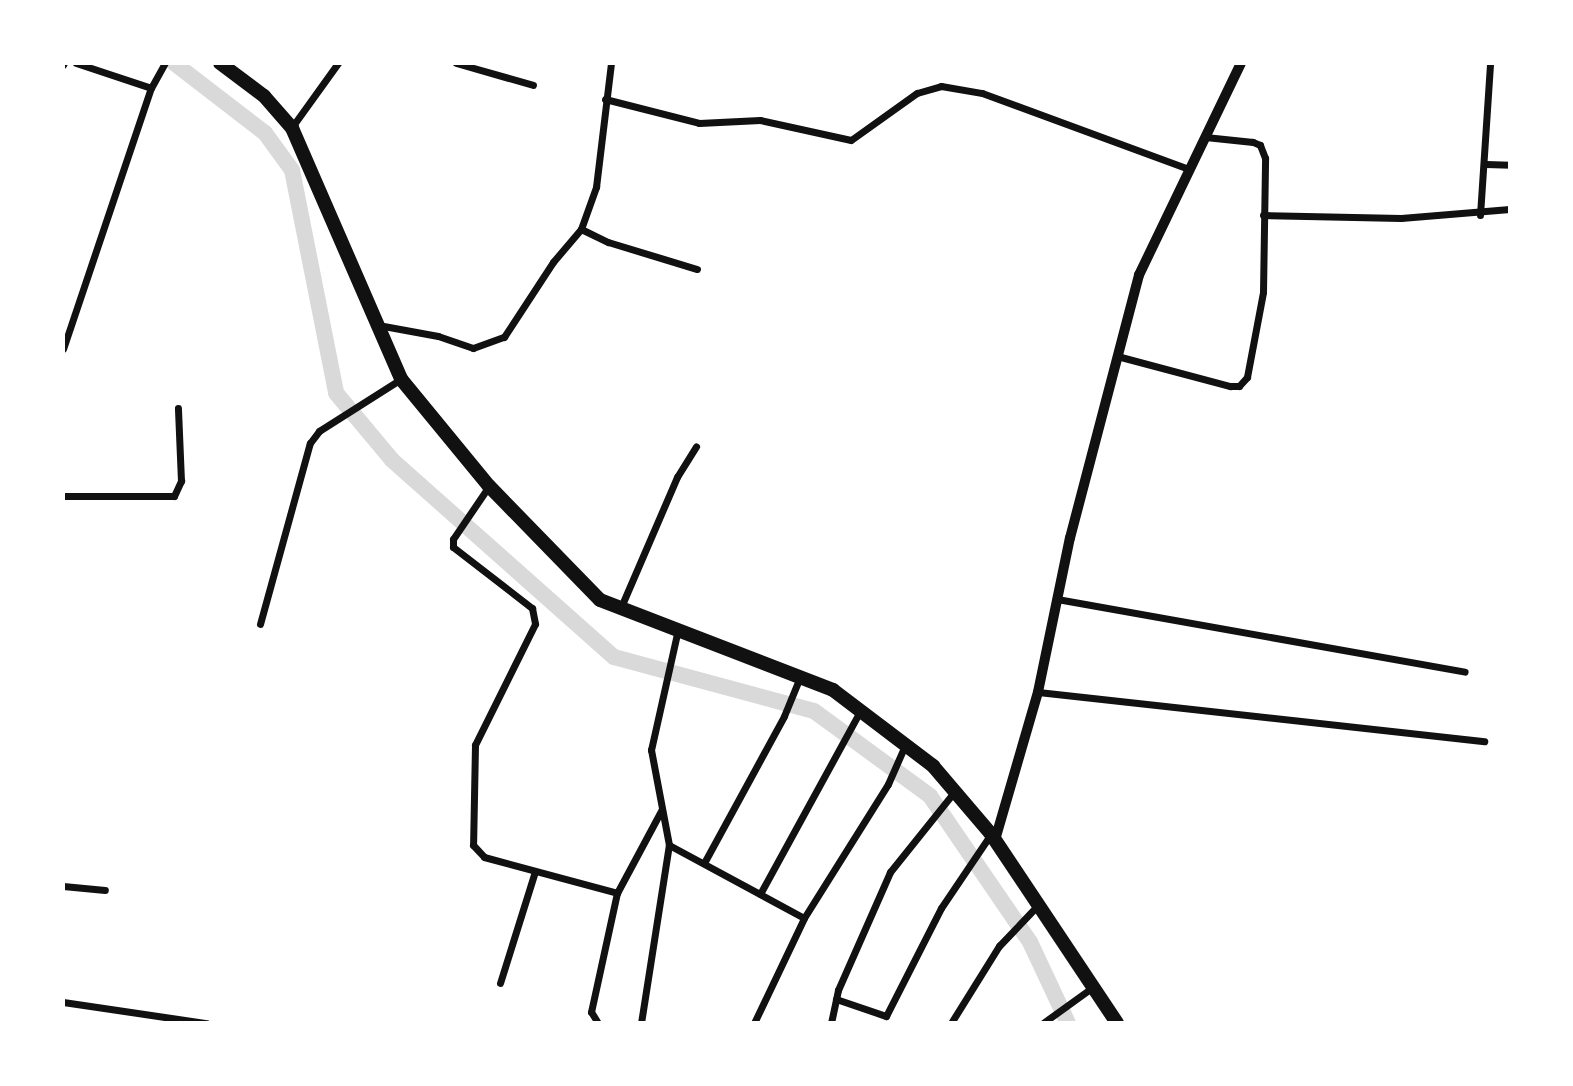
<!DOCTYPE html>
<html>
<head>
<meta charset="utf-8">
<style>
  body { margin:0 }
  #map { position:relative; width:1573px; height:1086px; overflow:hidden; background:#fff; font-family:"DM Sans",sans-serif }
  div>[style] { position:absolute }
  .canal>* { height:16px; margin:-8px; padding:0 8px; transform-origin:8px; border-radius:8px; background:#d9d9d9 }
  .minor>* { height:7px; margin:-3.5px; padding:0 3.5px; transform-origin:3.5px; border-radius:3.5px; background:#111 }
  .tertiary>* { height:10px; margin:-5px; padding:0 5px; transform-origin:5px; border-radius:5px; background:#111 }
  .primary>* { height:14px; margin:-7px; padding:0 7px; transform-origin:7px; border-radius:7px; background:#111 }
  span { translate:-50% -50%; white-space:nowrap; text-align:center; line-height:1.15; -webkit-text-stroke:7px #fff; paint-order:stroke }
  .frame { position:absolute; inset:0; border:65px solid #fff; pointer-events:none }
</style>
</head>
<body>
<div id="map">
  <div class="canal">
    <div style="left:174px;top:63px;width:115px;rotate:37.6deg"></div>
    <div style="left:265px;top:133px;width:46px;rotate:53.9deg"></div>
    <div style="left:292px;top:170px;width:227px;rotate:78.8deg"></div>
    <div style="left:336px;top:393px;width:87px;rotate:50.1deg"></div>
    <div style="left:392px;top:460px;width:297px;rotate:41.6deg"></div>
    <div style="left:614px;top:657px;width:207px;rotate:15.1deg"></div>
    <div style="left:814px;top:711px;width:144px;rotate:36.2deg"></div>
    <div style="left:930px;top:796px;width:177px;rotate:55.6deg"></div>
    <div style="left:1030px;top:942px;width:89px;rotate:64.9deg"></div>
  </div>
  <div class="minor">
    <div style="left:76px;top:63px;width:79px;rotate:18.4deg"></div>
    <div style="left:456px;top:63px;width:80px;rotate:15.9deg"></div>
    <div style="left:63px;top:65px;width:2px;rotate:-63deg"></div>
    <div style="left:605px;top:99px;width:97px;rotate:14.3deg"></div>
    <div style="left:699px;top:123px;width:61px;rotate:-2.8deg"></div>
    <div style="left:760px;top:120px;width:93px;rotate:12.4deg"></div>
    <div style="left:851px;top:140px;width:81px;rotate:-35.5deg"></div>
    <div style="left:917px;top:93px;width:25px;rotate:-16deg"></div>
    <div style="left:941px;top:86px;width:42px;rotate:9.7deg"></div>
    <div style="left:982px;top:93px;width:221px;rotate:20.2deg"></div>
    <div style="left:292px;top:127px;width:79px;rotate:-54.3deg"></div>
    <div style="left:1486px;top:164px;width:24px;rotate:2deg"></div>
    <div style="left:1263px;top:215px;width:138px;rotate:1.2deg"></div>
    <div style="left:1401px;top:218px;width:109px;rotate:-4.7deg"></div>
    <div style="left:1480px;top:215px;width:152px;rotate:-86.2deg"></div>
    <div style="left:581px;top:229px;width:30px;rotate:26deg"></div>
    <div style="left:608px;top:242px;width:93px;rotate:16.9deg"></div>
    <div style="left:378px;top:325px;width:61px;rotate:10.4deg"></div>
    <div style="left:438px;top:336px;width:37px;rotate:19deg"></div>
    <div style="left:473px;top:348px;width:33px;rotate:-20deg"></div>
    <div style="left:504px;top:337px;width:90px;rotate:-56.8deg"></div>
    <div style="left:553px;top:262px;width:43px;rotate:-49.7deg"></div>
    <div style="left:581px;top:229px;width:45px;rotate:-70.3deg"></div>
    <div style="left:596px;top:187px;width:125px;rotate:-83.1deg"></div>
    <div style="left:63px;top:349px;width:275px;rotate:-71.4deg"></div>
    <div style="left:151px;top:88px;width:29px;rotate:-61deg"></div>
    <div style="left:1117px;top:356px;width:117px;rotate:14.9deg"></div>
    <div style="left:1230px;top:386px;width:9px"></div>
    <div style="left:1239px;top:386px;width:12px;rotate:-48deg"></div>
    <div style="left:1247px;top:377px;width:86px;rotate:-79.3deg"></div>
    <div style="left:1263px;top:292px;width:134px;rotate:-89.1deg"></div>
    <div style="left:1265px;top:158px;width:14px;rotate:-111deg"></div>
    <div style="left:1260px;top:145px;width:8px;rotate:-157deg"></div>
    <div style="left:1253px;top:142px;width:48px;rotate:-174.1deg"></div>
    <div style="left:489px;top:486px;width:64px;rotate:124.2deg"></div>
    <div style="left:453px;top:539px;width:8px;rotate:90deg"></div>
    <div style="left:453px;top:547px;width:100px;rotate:37.7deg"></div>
    <div style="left:532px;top:608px;width:16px;rotate:79deg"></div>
    <div style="left:535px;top:624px;width:135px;rotate:116.4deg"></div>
    <div style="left:475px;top:745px;width:100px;rotate:91.1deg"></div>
    <div style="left:473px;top:845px;width:16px;rotate:47deg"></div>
    <div style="left:484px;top:857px;width:138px;rotate:15.1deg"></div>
    <div style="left:63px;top:496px;width:111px"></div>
    <div style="left:174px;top:496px;width:17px;rotate:-65deg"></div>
    <div style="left:181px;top:481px;width:73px;rotate:-92.4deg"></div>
    <div style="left:1057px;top:599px;width:414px;rotate:10.1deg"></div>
    <div style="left:621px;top:607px;width:142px;rotate:-66.7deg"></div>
    <div style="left:677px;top:477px;width:36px;rotate:-58deg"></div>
    <div style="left:260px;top:624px;width:188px;rotate:-74.6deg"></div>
    <div style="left:310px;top:443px;width:15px;rotate:-53deg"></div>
    <div style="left:319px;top:431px;width:97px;rotate:-32.4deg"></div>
    <div style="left:1038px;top:692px;width:449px;rotate:6.3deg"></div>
    <div style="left:669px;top:845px;width:153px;rotate:28.4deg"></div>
    <div style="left:804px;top:918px;width:158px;rotate:-57.9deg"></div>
    <div style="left:888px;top:784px;width:45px;rotate:-66.3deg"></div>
    <div style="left:704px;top:863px;width:167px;rotate:-61.4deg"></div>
    <div style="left:784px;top:716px;width:42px;rotate:-67.7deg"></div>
    <div style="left:63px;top:886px;width:42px;rotate:5.4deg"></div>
    <div style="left:760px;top:894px;width:209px;rotate:-61.3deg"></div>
    <div style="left:500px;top:983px;width:117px;rotate:-72.6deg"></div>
    <div style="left:836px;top:999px;width:53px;rotate:18.8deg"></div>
    <div style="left:886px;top:1016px;width:121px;rotate:-63deg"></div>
    <div style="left:941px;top:908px;width:89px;rotate:-56deg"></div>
    <div style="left:63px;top:1002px;width:145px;rotate:8.4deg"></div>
    <div style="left:598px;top:1023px;width:13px;rotate:-122deg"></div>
    <div style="left:591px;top:1012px;width:122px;rotate:-77.7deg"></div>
    <div style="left:617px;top:893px;width:95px;rotate:-61.8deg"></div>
    <div style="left:641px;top:1023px;width:180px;rotate:-81.1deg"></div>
    <div style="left:669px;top:845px;width:97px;rotate:-100.7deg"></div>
    <div style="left:651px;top:750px;width:124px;rotate:-77.4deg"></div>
    <div style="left:754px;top:1023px;width:116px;rotate:-64.5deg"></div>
    <div style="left:831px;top:1023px;width:34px;rotate:-78deg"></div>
    <div style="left:838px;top:990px;width:129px;rotate:-66.2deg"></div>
    <div style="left:890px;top:872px;width:104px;rotate:-51.3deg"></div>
    <div style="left:951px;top:1023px;width:91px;rotate:-58.1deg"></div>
    <div style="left:999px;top:946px;width:59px;rotate:-46.4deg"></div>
    <div style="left:1043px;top:1023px;width:62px;rotate:-35.8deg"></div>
  </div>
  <div class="tertiary">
    <div style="left:995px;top:840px;width:154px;rotate:-73.8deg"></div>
    <div style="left:1038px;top:692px;width:157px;rotate:-78.3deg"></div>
    <div style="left:1070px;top:538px;width:272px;rotate:-75.3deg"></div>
    <div style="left:1139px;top:275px;width:235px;rotate:-64.3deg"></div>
  </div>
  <div class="primary">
    <div style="left:220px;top:63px;width:55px;rotate:36.9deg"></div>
    <div style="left:264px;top:96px;width:43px;rotate:48.8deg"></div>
    <div style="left:292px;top:128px;width:274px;rotate:66.5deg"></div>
    <div style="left:401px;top:379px;width:139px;rotate:50.6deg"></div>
    <div style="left:489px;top:486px;width:159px;rotate:45.8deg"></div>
    <div style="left:600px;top:600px;width:250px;rotate:21.1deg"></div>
    <div style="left:833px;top:690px;width:126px;rotate:37.2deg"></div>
    <div style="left:933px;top:766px;width:89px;rotate:49.5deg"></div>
    <div style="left:991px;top:834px;width:227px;rotate:56.3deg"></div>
  </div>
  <div class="frame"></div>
</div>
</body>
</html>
